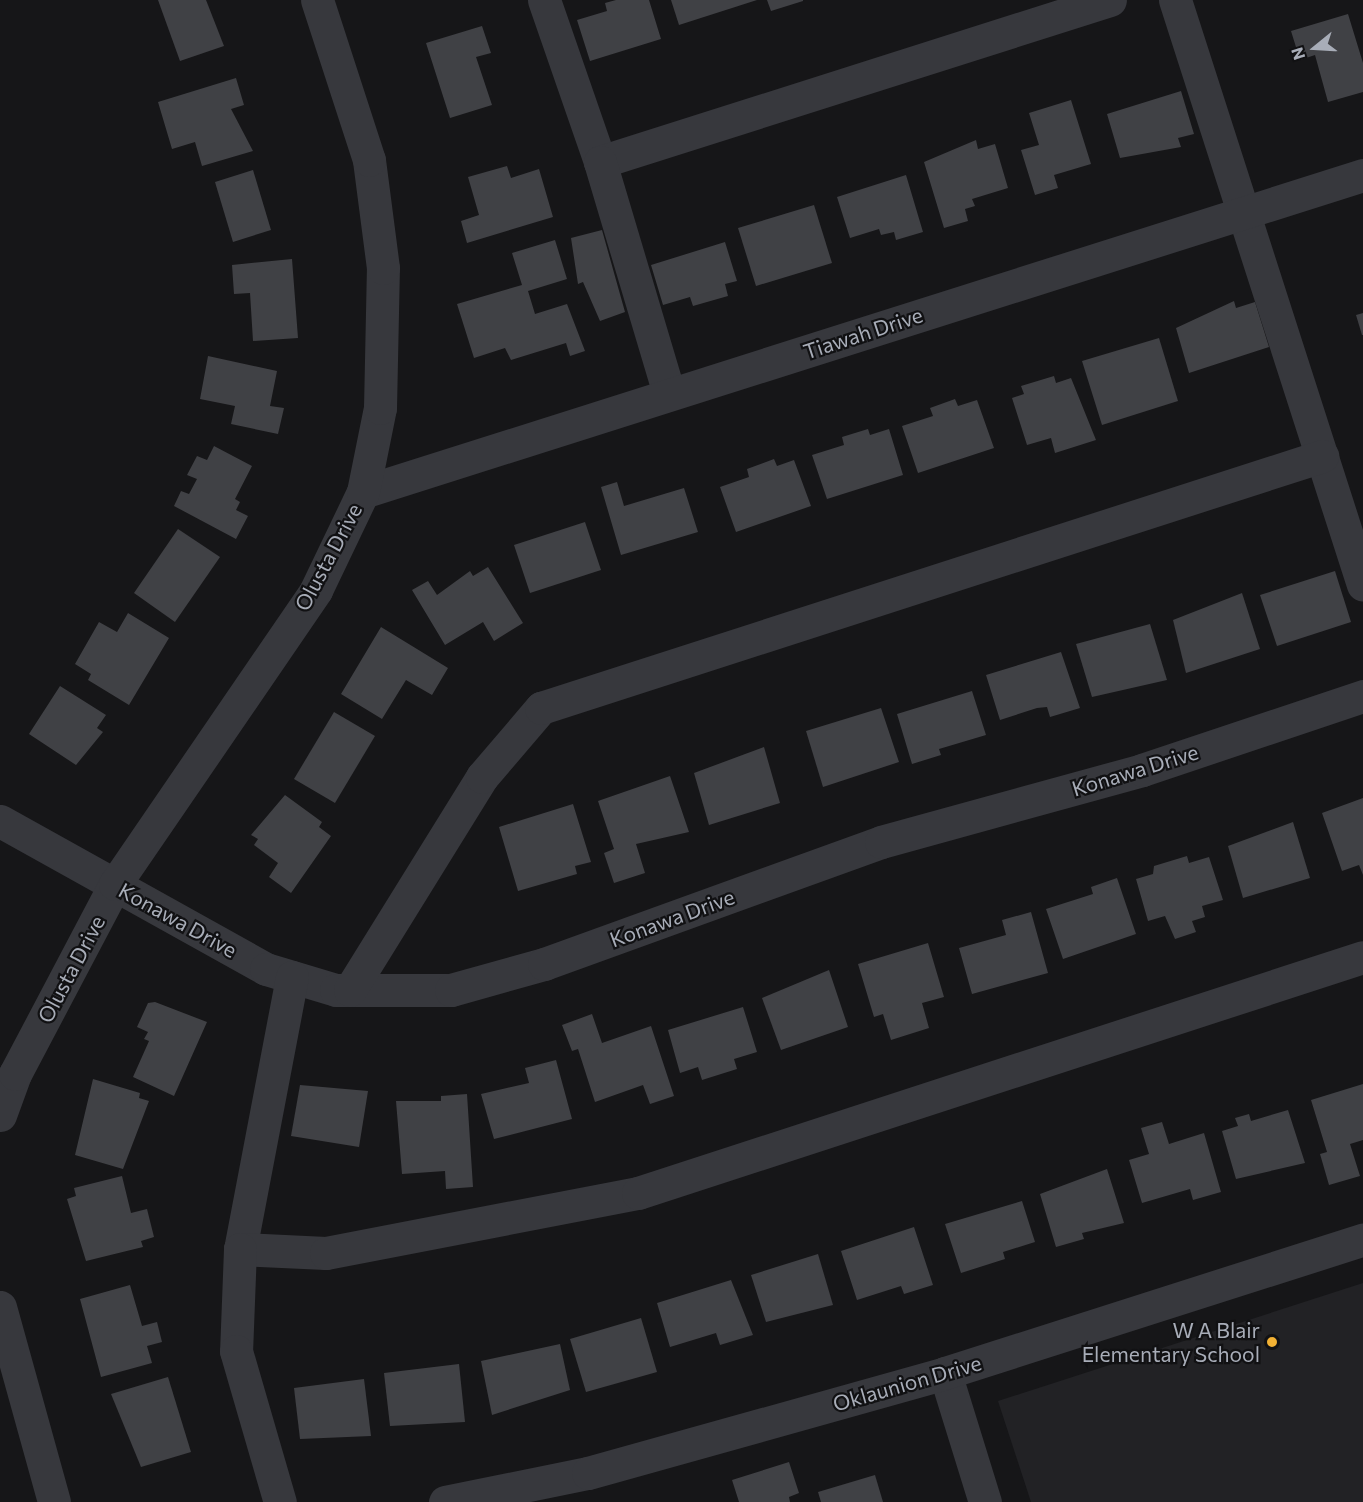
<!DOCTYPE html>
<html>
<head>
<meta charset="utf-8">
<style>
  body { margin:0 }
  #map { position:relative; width:1363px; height:1502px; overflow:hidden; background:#161618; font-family:Commissioner,sans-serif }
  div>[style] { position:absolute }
  .built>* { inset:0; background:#222225 }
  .building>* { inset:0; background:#404145 }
  .minor>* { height:33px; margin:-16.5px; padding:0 16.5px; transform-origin:16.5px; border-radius:16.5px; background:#37383d }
  .dots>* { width:16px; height:16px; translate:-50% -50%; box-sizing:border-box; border:3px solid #111113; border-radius:50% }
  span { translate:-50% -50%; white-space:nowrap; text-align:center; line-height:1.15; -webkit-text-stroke:4.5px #111113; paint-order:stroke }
  .street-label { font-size:21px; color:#a8adb8 }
  .poi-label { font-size:21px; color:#a8adb8 }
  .right { translate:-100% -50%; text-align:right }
  .north { position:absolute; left:1285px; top:18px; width:60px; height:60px; -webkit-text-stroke:4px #111113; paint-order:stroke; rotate:252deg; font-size:16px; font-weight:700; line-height:24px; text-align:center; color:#a8adb8 }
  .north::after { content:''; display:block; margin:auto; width:21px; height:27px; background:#a8adb8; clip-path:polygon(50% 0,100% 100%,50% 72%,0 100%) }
</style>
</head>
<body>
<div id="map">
  <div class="built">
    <div style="clip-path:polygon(1363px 1283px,1363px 1502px,1031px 1502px,998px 1401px)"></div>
  </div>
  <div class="building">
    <div style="clip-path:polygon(158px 0,206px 0,224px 46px,180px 61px)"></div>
    <div style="clip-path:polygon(616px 0,649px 0,661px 39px,590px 61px,577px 20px,607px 11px,605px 3px)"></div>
    <div style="clip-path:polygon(671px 0,757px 0,679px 25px)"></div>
    <div style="clip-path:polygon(767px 0,803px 0,803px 1px,771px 11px)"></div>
    <div style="clip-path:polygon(1348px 14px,1363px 63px,1363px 92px,1328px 102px,1315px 55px,1300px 60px,1291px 31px)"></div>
    <div style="clip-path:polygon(482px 26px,491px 53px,476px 57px,492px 105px,450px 118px,426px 43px)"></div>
    <div style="clip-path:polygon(236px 78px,244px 105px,231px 109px,253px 151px,202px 166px,195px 142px,172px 149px,158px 102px)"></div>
    <div style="clip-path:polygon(1181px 91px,1194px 134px,1178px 138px,1181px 147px,1120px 158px,1107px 114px)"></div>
    <div style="clip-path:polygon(1071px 100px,1091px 164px,1054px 175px,1058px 188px,1035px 195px,1021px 150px,1039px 145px,1029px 113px)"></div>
    <div style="clip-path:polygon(976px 140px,978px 149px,995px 144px,1008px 188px,972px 199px,975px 206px,965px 209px,968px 221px,944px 228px,924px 162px)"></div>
    <div style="clip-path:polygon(507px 166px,511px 178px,539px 169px,553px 217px,467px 243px,461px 221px,479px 215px,468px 177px)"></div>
    <div style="clip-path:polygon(253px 170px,271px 230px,233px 242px,215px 182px)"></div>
    <div style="clip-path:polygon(906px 175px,923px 232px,896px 240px,894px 232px,881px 235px,879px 229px,850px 238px,837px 197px)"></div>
    <div style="clip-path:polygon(814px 205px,832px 263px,756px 286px,738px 228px)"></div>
    <div style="clip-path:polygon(602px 230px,625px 312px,600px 321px,583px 282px,578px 284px,571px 238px)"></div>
    <div style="clip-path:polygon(555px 240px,567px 279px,528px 291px,535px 314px,567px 304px,585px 351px,570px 356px,566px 343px,511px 360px,505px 348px,474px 358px,457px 304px,522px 285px,512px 253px)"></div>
    <div style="clip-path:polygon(725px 242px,737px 281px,725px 284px,728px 296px,693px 306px,690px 297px,663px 305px,651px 265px)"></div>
    <div style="clip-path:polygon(292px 259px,298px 338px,253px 341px,250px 293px,234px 294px,232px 265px)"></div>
    <div style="clip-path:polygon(1234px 301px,1236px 308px,1255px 302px,1269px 347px,1189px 373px,1176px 328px)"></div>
    <div style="clip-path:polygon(1363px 313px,1363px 335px,1362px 335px,1356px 315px)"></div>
    <div style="clip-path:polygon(1159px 338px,1178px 401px,1102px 425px,1082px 361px)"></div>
    <div style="clip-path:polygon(208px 356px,277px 371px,270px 406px,284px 408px,278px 434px,231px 424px,235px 406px,200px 399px)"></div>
    <div style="clip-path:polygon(1054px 376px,1056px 383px,1071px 378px,1096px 440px,1055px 453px,1051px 438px,1027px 445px,1012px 398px,1024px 394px,1021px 386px)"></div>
    <div style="clip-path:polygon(955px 399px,958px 406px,977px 400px,994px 448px,918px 473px,902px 426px,933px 416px,930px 408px)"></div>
    <div style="clip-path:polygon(868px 429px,870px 435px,889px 429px,903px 475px,827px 499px,812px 455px,844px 445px,842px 437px)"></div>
    <div style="clip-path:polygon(214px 446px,252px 466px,235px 499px,240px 502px,236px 510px,248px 516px,236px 539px,174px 506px,181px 491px,189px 494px,197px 479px,187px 475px,197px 456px,207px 460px)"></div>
    <div style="clip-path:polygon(774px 459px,777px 466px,794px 460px,811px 506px,736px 532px,720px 487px,749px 477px,747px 469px)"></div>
    <div style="clip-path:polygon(617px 482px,624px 506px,684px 488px,698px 532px,621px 555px,601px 487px)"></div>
    <div style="clip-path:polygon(585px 522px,601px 570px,530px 593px,514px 545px)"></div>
    <div style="clip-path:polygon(178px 529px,220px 557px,175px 622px,134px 593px)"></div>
    <div style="clip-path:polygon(488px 567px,523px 623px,494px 641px,483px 622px,445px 645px,412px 590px,428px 581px,437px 595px,470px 571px,473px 576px)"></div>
    <div style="clip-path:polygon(1335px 571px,1351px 622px,1277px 646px,1260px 595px)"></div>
    <div style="clip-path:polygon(1242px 593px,1260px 649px,1186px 673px,1173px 620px)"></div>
    <div style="clip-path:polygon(128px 613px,169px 638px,129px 705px,88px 680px,91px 674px,75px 664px,99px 622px,117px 632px)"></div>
    <div style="clip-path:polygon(1150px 624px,1167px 680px,1092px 697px,1076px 644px)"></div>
    <div style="clip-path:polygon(381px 627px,448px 668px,432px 695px,406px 680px,382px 719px,341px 694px)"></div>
    <div style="clip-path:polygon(1061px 652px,1080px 708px,1050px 717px,1047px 707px,1037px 708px,1000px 720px,986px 675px)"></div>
    <div style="clip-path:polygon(60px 686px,106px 715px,97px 728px,103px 732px,76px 765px,29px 734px)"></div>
    <div style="clip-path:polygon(972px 691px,986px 735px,939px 749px,941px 755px,912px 764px,897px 714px)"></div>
    <div style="clip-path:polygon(881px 708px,899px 762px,823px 787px,806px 731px)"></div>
    <div style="clip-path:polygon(334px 712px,375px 736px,335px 803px,294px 779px)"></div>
    <div style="clip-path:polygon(764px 747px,780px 803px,709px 825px,694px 773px)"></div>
    <div style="clip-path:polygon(670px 776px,689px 832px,636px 844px,645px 873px,614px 883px,604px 853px,614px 849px,598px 801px)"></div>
    <div style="clip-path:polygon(285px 795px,322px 822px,319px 827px,331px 836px,291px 893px,269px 877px,278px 863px,254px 845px,258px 839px,251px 835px)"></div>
    <div style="clip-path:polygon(1363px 798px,1363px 875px,1359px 865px,1342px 871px,1322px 813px)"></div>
    <div style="clip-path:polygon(573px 804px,591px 862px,575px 866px,577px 874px,518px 891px,499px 827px)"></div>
    <div style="clip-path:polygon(1293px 822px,1310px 878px,1243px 898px,1228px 846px)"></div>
    <div style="clip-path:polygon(1187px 856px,1189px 863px,1209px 857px,1223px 900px,1202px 906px,1205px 917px,1192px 921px,1196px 932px,1175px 939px,1165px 916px,1148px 921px,1136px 879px,1153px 874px,1154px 866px)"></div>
    <div style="clip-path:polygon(1117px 878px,1136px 934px,1063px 959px,1046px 909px,1093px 894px,1091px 887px)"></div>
    <div style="clip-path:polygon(1031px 912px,1048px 973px,972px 994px,959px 948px,1006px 935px,1002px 920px)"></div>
    <div style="clip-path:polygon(928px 943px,944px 997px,922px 1003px,929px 1028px,891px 1040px,883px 1014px,874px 1017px,858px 964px)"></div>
    <div style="clip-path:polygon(829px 970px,848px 1027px,781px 1050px,762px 998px)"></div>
    <div style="clip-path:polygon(155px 1002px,207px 1022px,174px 1096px,133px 1077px,149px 1041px,144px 1039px,148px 1032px,137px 1027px,148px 1003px)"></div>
    <div style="clip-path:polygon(743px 1007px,757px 1052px,734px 1059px,737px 1069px,702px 1080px,698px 1067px,680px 1073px,668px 1030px)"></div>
    <div style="clip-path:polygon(592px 1014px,602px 1043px,651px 1026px,674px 1096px,650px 1104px,643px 1085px,595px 1102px,578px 1049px,572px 1051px,562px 1025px)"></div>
    <div style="clip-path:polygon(556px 1060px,572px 1119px,494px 1139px,481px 1094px,529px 1083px,525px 1068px)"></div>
    <div style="clip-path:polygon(93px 1079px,140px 1093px,139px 1098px,149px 1101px,123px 1169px,75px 1155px)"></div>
    <div style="clip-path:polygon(1363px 1084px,1363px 1140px,1350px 1144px,1360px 1176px,1329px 1185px,1320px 1154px,1327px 1152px,1311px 1100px)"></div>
    <div style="clip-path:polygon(300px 1085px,368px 1091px,359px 1147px,291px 1136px)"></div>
    <div style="clip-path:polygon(467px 1094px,473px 1187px,446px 1189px,445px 1171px,402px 1174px,396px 1101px,441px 1101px,441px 1096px)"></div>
    <div style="clip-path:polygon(1288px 1110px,1305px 1163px,1236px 1179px,1222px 1131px,1238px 1126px,1235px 1118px,1249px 1114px,1251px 1121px)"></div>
    <div style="clip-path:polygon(1162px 1122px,1169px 1144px,1204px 1133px,1221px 1192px,1193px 1200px,1190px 1189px,1142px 1203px,1129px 1160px,1149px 1154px,1141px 1128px)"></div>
    <div style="clip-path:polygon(1107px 1169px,1124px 1223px,1082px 1233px,1084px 1239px,1056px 1247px,1040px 1194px)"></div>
    <div style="clip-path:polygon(122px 1176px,131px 1213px,147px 1209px,154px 1237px,141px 1241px,143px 1247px,86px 1261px,67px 1199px,76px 1196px,74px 1188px)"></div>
    <div style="clip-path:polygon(1022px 1201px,1035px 1242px,1003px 1252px,1005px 1259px,961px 1273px,945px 1224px)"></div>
    <div style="clip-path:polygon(914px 1227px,933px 1285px,904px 1294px,901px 1286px,857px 1300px,841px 1251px)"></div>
    <div style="clip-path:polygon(818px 1254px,833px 1305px,766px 1322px,751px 1275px)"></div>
    <div style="clip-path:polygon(731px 1280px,753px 1335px,720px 1345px,716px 1333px,670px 1347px,657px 1303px)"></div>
    <div style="clip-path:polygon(130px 1285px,142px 1326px,157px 1322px,162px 1342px,147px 1346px,152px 1363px,101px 1377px,80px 1299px)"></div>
    <div style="clip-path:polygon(641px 1318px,657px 1372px,586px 1392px,570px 1339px)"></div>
    <div style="clip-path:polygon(560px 1344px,570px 1390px,492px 1415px,481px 1361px)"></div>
    <div style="clip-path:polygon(459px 1364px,465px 1422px,390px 1426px,384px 1373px)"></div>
    <div style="clip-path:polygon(168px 1377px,191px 1452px,141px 1467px,111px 1394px)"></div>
    <div style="clip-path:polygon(364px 1379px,371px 1436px,300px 1439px,294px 1388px)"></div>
    <div style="clip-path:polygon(789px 1462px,799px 1493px,789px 1497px,790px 1502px,739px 1502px,732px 1480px)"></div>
    <div style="clip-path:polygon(875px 1475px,883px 1502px,821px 1502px,818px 1492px)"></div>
  </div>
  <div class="minor">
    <div style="left:544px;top:0;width:171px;rotate:70.9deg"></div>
    <div style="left:600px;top:162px;width:535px;rotate:-17.62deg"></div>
    <div style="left:1175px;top:0;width:614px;rotate:72.18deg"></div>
    <div style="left:600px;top:162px;width:242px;rotate:73.4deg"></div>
    <div style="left:363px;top:492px;width:1049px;rotate:-17.59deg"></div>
    <div style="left:0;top:821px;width:304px;rotate:29.1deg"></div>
    <div style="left:266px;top:969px;width:73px;rotate:16.7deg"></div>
    <div style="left:336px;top:990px;width:115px"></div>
    <div style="left:451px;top:990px;width:97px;rotate:-15.6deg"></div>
    <div style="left:544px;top:964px;width:358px;rotate:-19.9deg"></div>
    <div style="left:881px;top:842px;width:271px;rotate:-15.4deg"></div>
    <div style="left:1142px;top:770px;width:233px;rotate:-18.5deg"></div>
    <div style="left:292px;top:977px;width:277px;rotate:100.8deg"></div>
    <div style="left:240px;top:1249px;width:86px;rotate:2.7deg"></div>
    <div style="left:326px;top:1253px;width:318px;rotate:-10.9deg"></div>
    <div style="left:638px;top:1193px;width:762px;rotate:-18.03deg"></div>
    <div style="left:350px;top:990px;width:251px;rotate:-58.2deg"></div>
    <div style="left:482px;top:777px;width:91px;rotate:-49.5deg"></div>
    <div style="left:541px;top:708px;width:821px;rotate:-17.88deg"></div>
    <div style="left:0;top:1115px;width:44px;rotate:-69.9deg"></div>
    <div style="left:15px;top:1074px;width:215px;rotate:-62.2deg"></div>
    <div style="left:115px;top:884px;width:356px;rotate:-55.6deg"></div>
    <div style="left:316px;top:590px;width:109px;rotate:-64.4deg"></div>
    <div style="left:363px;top:492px;width:86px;rotate:-78.6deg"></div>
    <div style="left:380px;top:408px;width:140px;rotate:-88.8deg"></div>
    <div style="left:383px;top:268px;width:109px;rotate:-97.4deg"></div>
    <div style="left:369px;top:160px;width:168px;rotate:-108deg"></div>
    <div style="left:240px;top:1249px;width:102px;rotate:92.2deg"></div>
    <div style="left:236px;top:1351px;width:157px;rotate:73.8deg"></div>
    <div style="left:0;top:1307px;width:202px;rotate:74.5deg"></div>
    <div style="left:945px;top:1373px;width:135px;rotate:72.8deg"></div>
    <div style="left:445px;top:1502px;width:146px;rotate:-11.5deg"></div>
    <div style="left:588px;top:1473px;width:371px;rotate:-15.6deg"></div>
    <div style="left:945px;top:1373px;width:439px;rotate:-17.7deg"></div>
  </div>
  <div class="dots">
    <div style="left:1272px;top:1342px;background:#f2b134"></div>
  </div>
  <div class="street-label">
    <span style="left:863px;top:333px;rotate:-18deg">Tiawah Drive</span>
    <span style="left:328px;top:557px;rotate:-62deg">Olusta Drive</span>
    <span style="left:1135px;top:770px;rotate:-17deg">Konawa Drive</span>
    <span style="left:672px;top:918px;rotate:-20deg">Konawa Drive</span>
    <span style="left:178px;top:920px;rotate:29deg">Konawa Drive</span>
    <span style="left:71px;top:969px;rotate:-62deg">Olusta Drive</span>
    <span style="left:907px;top:1383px;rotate:-16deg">Oklaunion Drive</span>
  </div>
  <div class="poi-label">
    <span class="right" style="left:1260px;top:1342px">W A Blair<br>Elementary School</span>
  </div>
  <div class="north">N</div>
</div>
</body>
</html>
